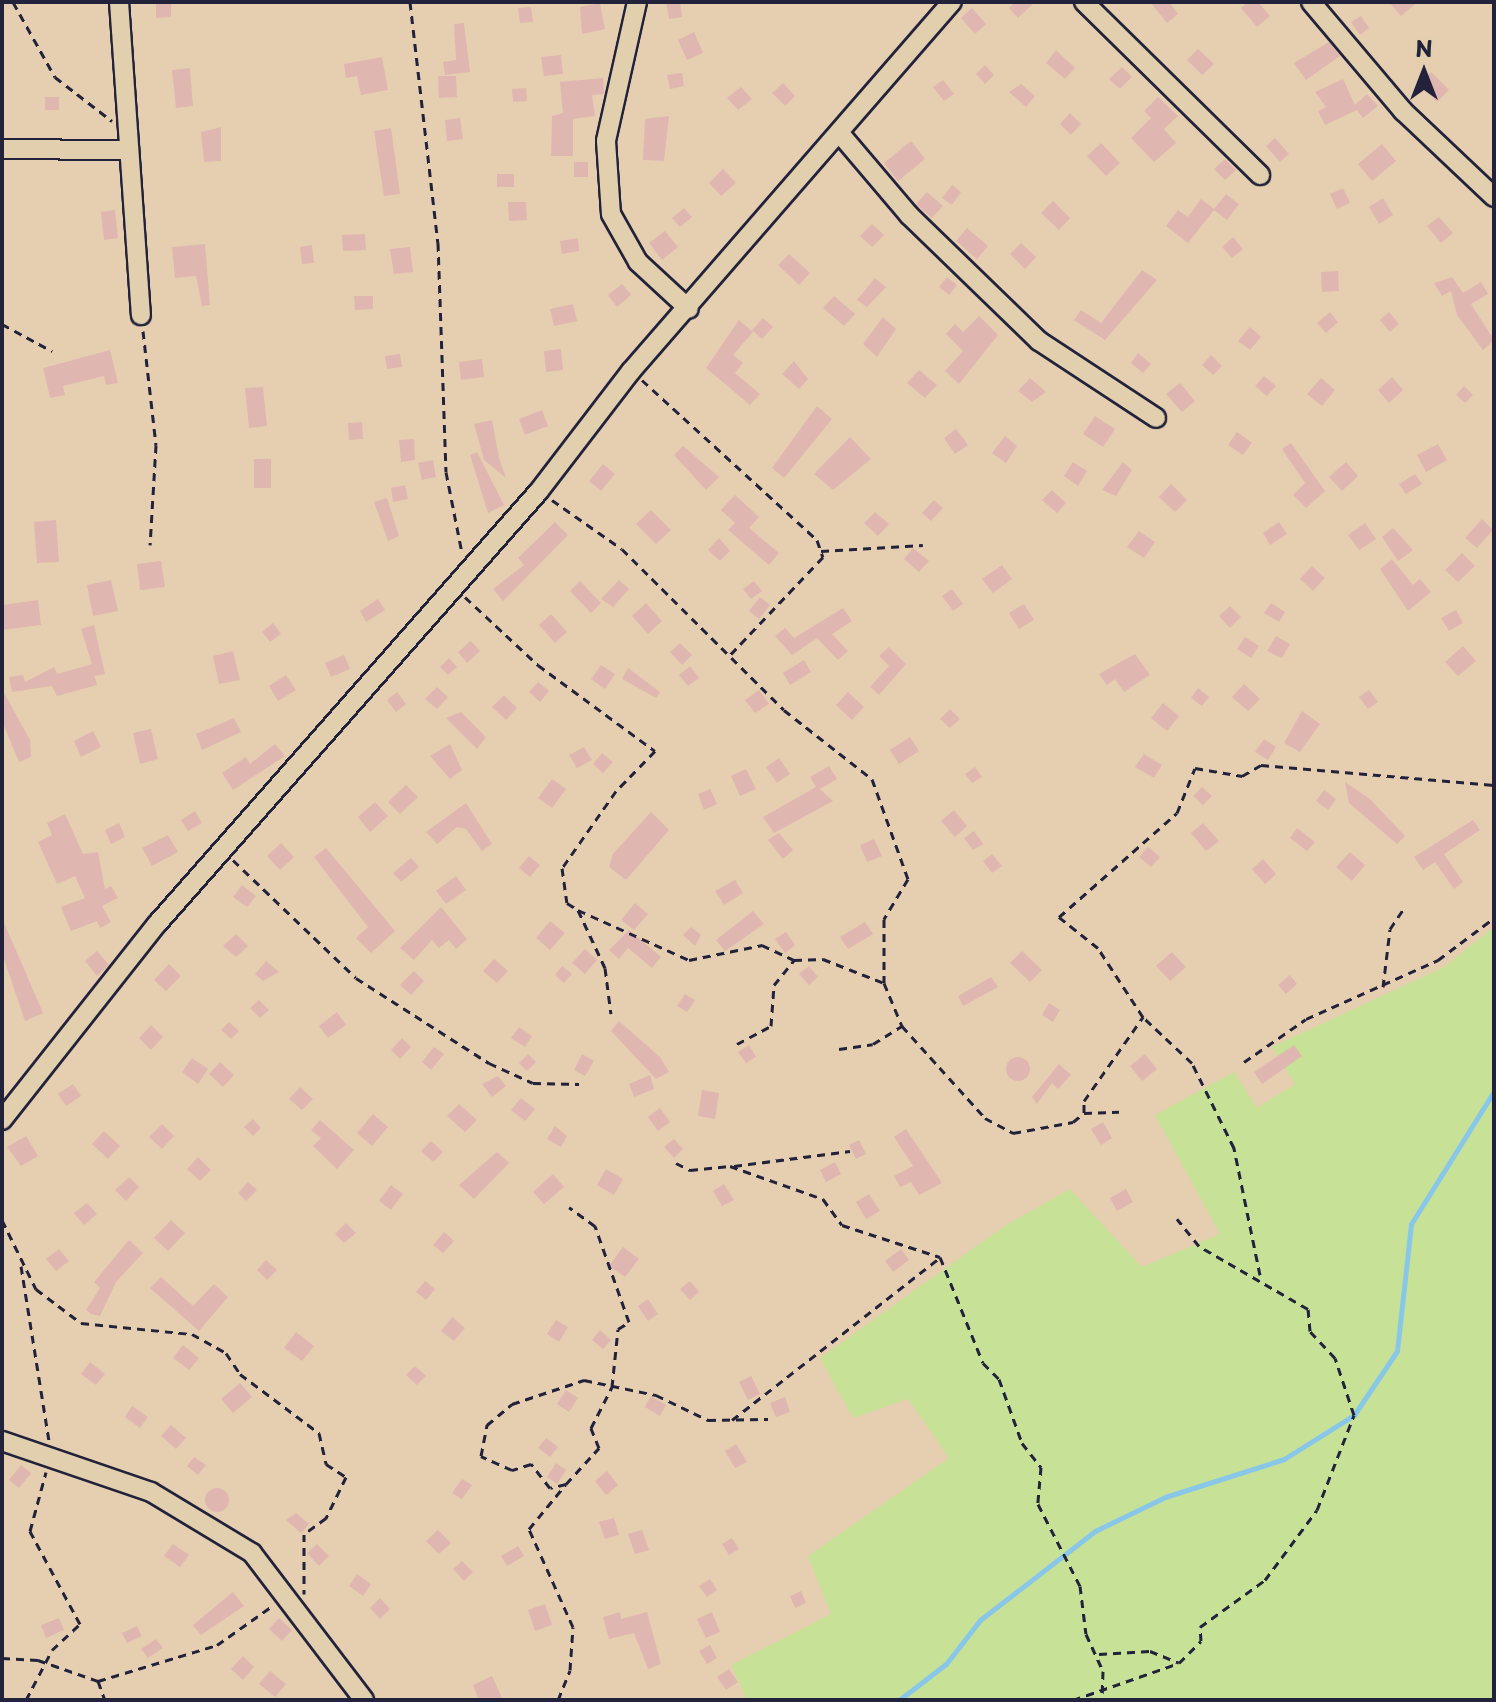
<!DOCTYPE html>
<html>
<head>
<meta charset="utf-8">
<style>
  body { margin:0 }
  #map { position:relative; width:1496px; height:1702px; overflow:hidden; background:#e6ceb1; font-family:"Playpen Sans",sans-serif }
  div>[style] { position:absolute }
  .green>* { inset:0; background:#c7e197 }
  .stream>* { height:5px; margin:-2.5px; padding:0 2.5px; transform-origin:2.5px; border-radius:2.5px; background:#89c7e9 }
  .building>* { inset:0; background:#e0b7b0 }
  .round { border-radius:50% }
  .path>* { height:3px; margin-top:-1.5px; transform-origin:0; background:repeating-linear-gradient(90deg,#22223b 0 8px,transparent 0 14px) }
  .roads { filter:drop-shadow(2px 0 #22223b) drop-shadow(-2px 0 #22223b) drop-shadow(0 2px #22223b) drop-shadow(0 -2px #22223b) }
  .street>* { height:18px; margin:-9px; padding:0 9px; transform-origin:9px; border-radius:9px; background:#e1cfad }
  span { translate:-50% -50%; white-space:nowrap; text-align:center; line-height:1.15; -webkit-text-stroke:7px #e1cfad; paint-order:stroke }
  .frame { position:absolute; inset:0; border:4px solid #22223b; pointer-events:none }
  .north { position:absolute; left:1384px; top:32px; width:80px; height:80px; -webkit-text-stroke:6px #e1cfad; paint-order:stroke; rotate:0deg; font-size:22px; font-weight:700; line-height:32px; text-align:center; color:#22223b }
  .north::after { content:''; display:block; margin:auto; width:28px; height:36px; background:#22223b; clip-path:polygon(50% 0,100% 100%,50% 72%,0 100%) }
</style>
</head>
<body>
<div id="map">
  <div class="green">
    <div style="clip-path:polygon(1494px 927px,1494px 1700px,747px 1700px,731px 1665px,831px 1614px,808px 1556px,949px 1458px,908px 1399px,853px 1418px,820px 1358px,1006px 1225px,1070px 1189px,1142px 1267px,1220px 1234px,1155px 1115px,1234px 1072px,1257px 1108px,1295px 1084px,1272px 1047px,1444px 967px)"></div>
  </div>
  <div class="stream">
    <div style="left:899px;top:1700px;width:59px;rotate:-37.5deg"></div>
    <div style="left:946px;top:1664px;width:56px;rotate:-52.3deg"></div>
    <div style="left:980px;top:1620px;width:145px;rotate:-37.7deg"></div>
    <div style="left:1095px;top:1531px;width:78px;rotate:-25.9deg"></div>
    <div style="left:1165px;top:1497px;width:125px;rotate:-17.7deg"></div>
    <div style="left:1284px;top:1459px;width:83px;rotate:-32.2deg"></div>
    <div style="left:1354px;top:1415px;width:77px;rotate:-56.1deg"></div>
    <div style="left:1397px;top:1351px;width:128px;rotate:-83.7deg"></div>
    <div style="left:1411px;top:1224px;width:157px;rotate:-58deg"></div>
  </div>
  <div class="building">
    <div style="clip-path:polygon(156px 2px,171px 2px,171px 17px,156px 18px)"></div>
    <div style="clip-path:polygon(666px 2px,680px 2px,682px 17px,669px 19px)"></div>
    <div style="clip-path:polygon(1015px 2px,1035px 2px,1018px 18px,1009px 8px)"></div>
    <div style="clip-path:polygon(1150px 2px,1169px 2px,1178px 14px,1167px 23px)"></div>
    <div style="clip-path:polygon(1248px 2px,1258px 2px,1270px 16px,1257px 27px,1241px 8px)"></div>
    <div style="clip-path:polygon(1389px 2px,1418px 2px,1401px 16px)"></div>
    <div style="clip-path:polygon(600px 3px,605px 29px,582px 34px,580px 7px)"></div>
    <div style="clip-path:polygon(531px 7px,533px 22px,520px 23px,518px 8px)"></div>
    <div style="clip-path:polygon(972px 8px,986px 24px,975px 34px,961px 18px)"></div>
    <div style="clip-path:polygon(1361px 16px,1369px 28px,1360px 35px,1351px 22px)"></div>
    <div style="clip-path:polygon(464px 23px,470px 72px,445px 75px,443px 62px,456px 60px,454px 24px)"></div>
    <div style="clip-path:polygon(694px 32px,703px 53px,687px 60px,678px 40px)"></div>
    <div style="clip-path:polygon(1329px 42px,1340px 56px,1306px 80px,1294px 63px)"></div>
    <div style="clip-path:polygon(1198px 49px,1214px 64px,1202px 75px,1187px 60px)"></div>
    <div style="clip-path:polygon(1056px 50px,1075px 68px,1065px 79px,1046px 63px)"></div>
    <div style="clip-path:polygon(561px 55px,563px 74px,544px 76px,541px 57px)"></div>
    <div style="clip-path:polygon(382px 57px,388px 90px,361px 95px,357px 76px,346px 78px,344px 64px)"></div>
    <div style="clip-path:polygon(985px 65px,994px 75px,985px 84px,976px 74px)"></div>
    <div style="clip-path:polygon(1122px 67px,1132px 77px,1120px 89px,1109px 79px)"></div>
    <div style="clip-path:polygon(190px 68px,193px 106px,176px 108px,172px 70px)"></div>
    <div style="clip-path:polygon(1431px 72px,1449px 90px,1437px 102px,1419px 84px)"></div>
    <div style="clip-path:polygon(682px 73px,684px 86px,670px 89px,667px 75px)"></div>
    <div style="clip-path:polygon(438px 76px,456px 76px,457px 97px,439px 98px)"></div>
    <div style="clip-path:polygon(603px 78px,604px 94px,592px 95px,595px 116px,573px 119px,573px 156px,551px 156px,552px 116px,563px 113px,560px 82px)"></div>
    <div style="clip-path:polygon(1343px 79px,1355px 105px,1367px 94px,1378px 106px,1363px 118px,1357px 110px,1325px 125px,1318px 111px,1326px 107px,1315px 92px)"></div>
    <div style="clip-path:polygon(943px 80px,954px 94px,944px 101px,933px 87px)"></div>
    <div style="clip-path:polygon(783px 83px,795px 96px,785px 106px,772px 93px)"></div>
    <div style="clip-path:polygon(1021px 84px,1035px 96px,1026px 107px,1009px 92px)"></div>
    <div style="clip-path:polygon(741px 87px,752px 99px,738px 110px,727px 98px)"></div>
    <div style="clip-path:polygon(526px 88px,527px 101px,513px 102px,512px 89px)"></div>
    <div style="clip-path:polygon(45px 97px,59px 97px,59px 110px,45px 110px)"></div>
    <div style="clip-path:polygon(1158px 97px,1178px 116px,1164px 129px,1176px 143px,1154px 162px,1131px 138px,1151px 118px,1144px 111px)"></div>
    <div style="clip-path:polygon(1070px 113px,1081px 124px,1071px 135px,1060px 124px)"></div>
    <div style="clip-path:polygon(669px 116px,664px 161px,643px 160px,645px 119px)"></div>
    <div style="clip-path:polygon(460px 118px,463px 139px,447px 141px,445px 120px)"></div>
    <div style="clip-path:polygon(221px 127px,221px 161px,204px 162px,201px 132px)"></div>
    <div style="clip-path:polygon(391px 128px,400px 194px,384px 196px,374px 131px)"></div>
    <div style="clip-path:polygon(1275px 138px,1289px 154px,1280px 162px,1266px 146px)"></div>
    <div style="clip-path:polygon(911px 141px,925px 159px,898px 181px,884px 163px)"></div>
    <div style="clip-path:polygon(1101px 143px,1120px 163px,1106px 176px,1087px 156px)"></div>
    <div style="clip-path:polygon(1382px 144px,1396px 161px,1372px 181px,1358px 164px)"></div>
    <div style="clip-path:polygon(1225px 159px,1236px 170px,1225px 180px,1214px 169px)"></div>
    <div style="clip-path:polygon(574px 162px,588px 162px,588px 177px,574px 177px)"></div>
    <div style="clip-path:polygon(723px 169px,736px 183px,721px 196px,709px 183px)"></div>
    <div style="clip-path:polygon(497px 174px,514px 174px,514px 187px,497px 187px)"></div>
    <div style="clip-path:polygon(952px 185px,961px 192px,952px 205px,942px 198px)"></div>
    <div style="clip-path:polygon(1343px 188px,1350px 203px,1337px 209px,1330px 194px)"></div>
    <div style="clip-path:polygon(927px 192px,943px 206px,932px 218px,916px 204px)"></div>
    <div style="clip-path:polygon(1226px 194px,1239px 204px,1227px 220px,1214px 210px,1188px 243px,1166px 226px,1178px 210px,1188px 217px,1201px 199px,1214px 209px)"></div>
    <div style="clip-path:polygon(1383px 198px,1393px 215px,1379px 224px,1369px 207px)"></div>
    <div style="clip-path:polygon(1053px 201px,1070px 218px,1059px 230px,1041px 213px)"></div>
    <div style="clip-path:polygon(508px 202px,526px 202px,527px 220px,509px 221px)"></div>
    <div style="clip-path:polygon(684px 208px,692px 217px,680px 227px,672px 218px)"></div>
    <div style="clip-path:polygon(115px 210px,118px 238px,104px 240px,101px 212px)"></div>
    <div style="clip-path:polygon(1439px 217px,1453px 233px,1441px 243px,1427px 226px)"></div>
    <div style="clip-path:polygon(872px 224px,884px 235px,872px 247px,860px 236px)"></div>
    <div style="clip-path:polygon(967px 228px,988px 246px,977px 259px,956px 241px)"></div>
    <div style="clip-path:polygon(665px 231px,678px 247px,662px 260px,649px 243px)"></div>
    <div style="clip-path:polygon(365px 234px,366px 250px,343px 251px,342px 235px)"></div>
    <div style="clip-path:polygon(1233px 237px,1243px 249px,1232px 258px,1222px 247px)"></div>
    <div style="clip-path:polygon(578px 238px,579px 251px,562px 254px,560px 241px)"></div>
    <div style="clip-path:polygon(1021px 243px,1036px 257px,1025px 269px,1010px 254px)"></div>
    <div style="clip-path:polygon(205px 244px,210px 305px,202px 306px,196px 276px,175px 278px,172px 247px)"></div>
    <div style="clip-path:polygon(312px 245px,314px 263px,302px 264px,300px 247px)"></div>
    <div style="clip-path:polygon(410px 247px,413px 272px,394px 274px,390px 249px)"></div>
    <div style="clip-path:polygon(789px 254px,810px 273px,799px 285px,778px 265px)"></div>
    <div style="clip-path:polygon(1142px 270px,1157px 280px,1105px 340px,1074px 320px,1081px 310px,1101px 323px)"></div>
    <div style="clip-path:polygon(1338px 271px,1339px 291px,1322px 292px,1321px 272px)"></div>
    <div style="clip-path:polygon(947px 277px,957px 285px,949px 295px,939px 287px)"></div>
    <div style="clip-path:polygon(1452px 277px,1463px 293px,1481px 282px,1488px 294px,1471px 304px,1494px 340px,1483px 350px,1457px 315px,1451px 291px,1442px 296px,1434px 283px)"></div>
    <div style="clip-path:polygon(875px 278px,886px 287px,867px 307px,857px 300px)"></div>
    <div style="clip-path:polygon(622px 284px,631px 295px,617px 307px,608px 295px)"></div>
    <div style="clip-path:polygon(354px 296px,373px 296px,373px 309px,355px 310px)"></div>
    <div style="clip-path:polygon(834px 296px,855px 314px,844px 326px,823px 308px)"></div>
    <div style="clip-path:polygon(573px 304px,577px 321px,554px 326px,550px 309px)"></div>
    <div style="clip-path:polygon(1330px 312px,1338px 322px,1326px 333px,1317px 323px)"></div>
    <div style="clip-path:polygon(1389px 312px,1399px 324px,1390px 332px,1380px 320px)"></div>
    <div style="clip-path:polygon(979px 316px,998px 335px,959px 384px,945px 371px,963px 351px,946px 334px,955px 324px,963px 332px)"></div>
    <div style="clip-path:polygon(883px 317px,896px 329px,877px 357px,863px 344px)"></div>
    <div style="clip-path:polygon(763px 318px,773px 327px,762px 339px,752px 330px)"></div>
    <div style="clip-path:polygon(739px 320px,753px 332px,733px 355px,743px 363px,735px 373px,760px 394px,750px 405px,706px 368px)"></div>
    <div style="clip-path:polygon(1250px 327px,1261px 337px,1250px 350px,1238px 341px)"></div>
    <div style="clip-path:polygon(561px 349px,563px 370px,546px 372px,544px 351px)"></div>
    <div style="clip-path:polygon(110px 350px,118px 383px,106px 385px,104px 376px,63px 386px,65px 395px,50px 398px,43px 368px)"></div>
    <div style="clip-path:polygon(1138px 353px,1151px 364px,1143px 373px,1131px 363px)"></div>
    <div style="clip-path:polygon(400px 354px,402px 367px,387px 369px,385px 356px)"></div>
    <div style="clip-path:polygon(1211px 355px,1222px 366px,1213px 375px,1202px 365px)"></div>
    <div style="clip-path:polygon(482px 359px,484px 377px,461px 380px,459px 362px)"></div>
    <div style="clip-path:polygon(794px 361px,808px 379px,799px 389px,782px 374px)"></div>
    <div style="clip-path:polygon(919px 370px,937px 385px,925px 398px,907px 383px)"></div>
    <div style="clip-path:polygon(1264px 376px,1276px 386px,1267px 396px,1255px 386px)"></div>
    <div style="clip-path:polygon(1392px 377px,1403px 390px,1389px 403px,1378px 390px)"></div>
    <div style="clip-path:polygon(1030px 378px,1046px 392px,1032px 402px,1018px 391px)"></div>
    <div style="clip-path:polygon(1321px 378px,1335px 390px,1322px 406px,1307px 394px)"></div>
    <div style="clip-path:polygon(1180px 383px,1195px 401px,1182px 412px,1166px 394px)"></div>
    <div style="clip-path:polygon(1464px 386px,1473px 395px,1465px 403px,1456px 395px)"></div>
    <div style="clip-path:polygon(263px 387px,267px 426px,249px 428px,245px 388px)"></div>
    <div style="clip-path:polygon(817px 406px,832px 419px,784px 478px,772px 468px)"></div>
    <div style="clip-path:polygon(542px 410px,548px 426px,525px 435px,519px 419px)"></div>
    <div style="clip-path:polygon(1095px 416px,1115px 429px,1103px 447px,1083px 434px)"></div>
    <div style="clip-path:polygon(492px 420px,499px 458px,506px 478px,484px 460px,474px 424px)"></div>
    <div style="clip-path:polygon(362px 422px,363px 439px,349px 440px,348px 423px)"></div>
    <div style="clip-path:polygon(956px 429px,968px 445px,955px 454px,944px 438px)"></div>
    <div style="clip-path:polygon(1237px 432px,1252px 443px,1243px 455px,1228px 445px)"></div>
    <div style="clip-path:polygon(1005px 436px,1017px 446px,1006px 463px,992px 453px)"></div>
    <div style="clip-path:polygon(850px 437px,871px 459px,833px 490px,814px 474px)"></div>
    <div style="clip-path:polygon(414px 439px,415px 460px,401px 462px,399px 440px)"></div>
    <div style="clip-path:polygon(1291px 443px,1325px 491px,1306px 508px,1293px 495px,1305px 483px,1282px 449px)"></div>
    <div style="clip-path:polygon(1438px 444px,1447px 460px,1426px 472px,1417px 455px)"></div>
    <div style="clip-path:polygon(683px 446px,719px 477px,706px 490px,674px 455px)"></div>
    <div style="clip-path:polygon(477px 452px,504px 505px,488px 513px,470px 455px)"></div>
    <div style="clip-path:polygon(254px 459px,271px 459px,271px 488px,254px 488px)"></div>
    <div style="clip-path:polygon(433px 460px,436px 477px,422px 480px,418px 463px)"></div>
    <div style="clip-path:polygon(1073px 462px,1087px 471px,1078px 486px,1064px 476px)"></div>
    <div style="clip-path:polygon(1123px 462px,1132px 470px,1116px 496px,1102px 490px)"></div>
    <div style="clip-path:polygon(1346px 462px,1358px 476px,1342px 491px,1329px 477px)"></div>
    <div style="clip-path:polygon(603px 464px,615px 474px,601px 491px,589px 481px)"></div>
    <div style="clip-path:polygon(1415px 474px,1422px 484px,1406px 494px,1399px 484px)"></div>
    <div style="clip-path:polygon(1171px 484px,1187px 500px,1175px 512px,1159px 497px)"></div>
    <div style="clip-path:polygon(405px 485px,408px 499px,393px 502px,391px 488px)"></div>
    <div style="clip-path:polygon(1052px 490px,1066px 503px,1057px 513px,1042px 500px)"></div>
    <div style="clip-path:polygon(735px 495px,759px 517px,749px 528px,779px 553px,769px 565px,728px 530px,735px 523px,721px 510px)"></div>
    <div style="clip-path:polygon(387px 498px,399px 536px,388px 541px,374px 502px)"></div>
    <div style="clip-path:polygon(934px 500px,943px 508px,931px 521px,922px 513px)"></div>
    <div style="clip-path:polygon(651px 510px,671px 530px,656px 544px,636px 524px)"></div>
    <div style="clip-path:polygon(875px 512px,889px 524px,878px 536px,864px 523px)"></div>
    <div style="clip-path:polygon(1482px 519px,1493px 530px,1477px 548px,1465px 538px)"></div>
    <div style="clip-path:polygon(56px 520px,59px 562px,37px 563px,34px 522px)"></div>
    <div style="clip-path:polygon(555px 522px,568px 535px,503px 601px,493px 589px,524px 565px,518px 558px)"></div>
    <div style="clip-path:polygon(1279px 522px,1287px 534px,1270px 545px,1263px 533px)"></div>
    <div style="clip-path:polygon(1365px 523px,1376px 539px,1359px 550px,1348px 535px)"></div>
    <div style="clip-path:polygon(1393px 528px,1413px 550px,1398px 561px,1382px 537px)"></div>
    <div style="clip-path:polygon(1139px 531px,1155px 542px,1144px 558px,1127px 547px)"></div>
    <div style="clip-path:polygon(719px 538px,730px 551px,720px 561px,708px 550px)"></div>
    <div style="clip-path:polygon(913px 548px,929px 561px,919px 572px,904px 559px)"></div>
    <div style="clip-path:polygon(1462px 553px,1475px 566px,1458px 582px,1445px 570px)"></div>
    <div style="clip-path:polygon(1392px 559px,1413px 585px,1420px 579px,1431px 592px,1408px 611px,1380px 569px)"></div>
    <div style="clip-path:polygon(161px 561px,165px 587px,140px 590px,137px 564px)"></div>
    <div style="clip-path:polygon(1002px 565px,1012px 579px,993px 593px,982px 579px)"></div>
    <div style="clip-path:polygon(1312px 566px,1325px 578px,1313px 591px,1300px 579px)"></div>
    <div style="clip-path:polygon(111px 580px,118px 611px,93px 616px,87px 585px)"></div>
    <div style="clip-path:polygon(619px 580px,629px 589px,613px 607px,601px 599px)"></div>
    <div style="clip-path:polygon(580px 581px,601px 603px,591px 613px,570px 591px)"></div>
    <div style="clip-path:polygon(754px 581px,762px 591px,751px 599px,743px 589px)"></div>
    <div style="clip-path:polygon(952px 589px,963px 604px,953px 611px,942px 596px)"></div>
    <div style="clip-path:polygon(760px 597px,770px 605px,759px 619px,749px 611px)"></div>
    <div style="clip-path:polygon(378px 599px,385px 610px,366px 622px,360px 611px)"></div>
    <div style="clip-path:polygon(38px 600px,41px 625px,2px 630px,2px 605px)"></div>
    <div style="clip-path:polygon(646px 603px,662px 621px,648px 634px,632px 616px)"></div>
    <div style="clip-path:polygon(1271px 603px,1285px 612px,1279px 622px,1264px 613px)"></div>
    <div style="clip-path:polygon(1024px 604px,1034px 620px,1019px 629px,1009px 613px)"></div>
    <div style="clip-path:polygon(1230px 606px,1241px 617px,1230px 628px,1219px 616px)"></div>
    <div style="clip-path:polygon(843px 608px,852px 621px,832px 634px,848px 651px,838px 660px,817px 638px,792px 655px,775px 636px,785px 628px,794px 638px)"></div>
    <div style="clip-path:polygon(1456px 610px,1463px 623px,1449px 631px,1441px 618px)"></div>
    <div style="clip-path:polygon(551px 614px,567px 632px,555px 643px,539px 625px)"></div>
    <div style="clip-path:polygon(273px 623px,281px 634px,270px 642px,262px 632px)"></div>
    <div style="clip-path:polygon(94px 625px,105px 674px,95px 676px,92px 665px,97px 685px,57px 696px,52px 686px,12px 692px,9px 677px,23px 675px,25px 682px,54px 667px,57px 674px,92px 664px,81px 629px)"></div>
    <div style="clip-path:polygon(1276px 636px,1290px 644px,1282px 658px,1267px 651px)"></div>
    <div style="clip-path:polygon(1245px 637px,1259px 646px,1251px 658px,1237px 649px)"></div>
    <div style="clip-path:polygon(471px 641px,480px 651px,467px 663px,458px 652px)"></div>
    <div style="clip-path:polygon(680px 643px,692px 655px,682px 665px,670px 652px)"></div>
    <div style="clip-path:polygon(1463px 646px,1476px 661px,1458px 676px,1445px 662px)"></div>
    <div style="clip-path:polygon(889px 647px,906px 664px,879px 695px,870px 687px,889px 666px,879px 656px)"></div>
    <div style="clip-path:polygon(233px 651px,240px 680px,219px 684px,213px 656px)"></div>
    <div style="clip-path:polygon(1135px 654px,1150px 675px,1124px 692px,1115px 679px,1107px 685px,1099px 674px)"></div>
    <div style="clip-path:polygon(344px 655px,350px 669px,331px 677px,325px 663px)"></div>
    <div style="clip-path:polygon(449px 658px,457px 667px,448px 675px,440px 667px)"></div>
    <div style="clip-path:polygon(804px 660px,811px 672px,790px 685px,783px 673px)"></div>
    <div style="clip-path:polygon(601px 665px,615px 674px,605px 689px,591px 679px)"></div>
    <div style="clip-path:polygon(690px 666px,699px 678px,688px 686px,679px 675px)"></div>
    <div style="clip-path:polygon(628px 668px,660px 692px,656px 698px,622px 679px)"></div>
    <div style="clip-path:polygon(286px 675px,296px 690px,278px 701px,269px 686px)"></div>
    <div style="clip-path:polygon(538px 682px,549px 691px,540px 702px,529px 692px)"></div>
    <div style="clip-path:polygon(1244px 684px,1260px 699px,1248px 711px,1232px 697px)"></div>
    <div style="clip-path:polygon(437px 687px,448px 697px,437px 709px,425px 699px)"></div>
    <div style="clip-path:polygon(1198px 688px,1209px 697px,1202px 706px,1191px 698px)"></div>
    <div style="clip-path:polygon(2px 689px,30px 740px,31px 757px,19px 762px,2px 721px)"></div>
    <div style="clip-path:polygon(759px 690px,769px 704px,755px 713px,745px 700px)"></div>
    <div style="clip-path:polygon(1369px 690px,1378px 702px,1368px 709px,1359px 697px)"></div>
    <div style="clip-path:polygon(397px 692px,406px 704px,396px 712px,387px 700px)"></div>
    <div style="clip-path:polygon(848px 692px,864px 707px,852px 720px,836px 705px)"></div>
    <div style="clip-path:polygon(504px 695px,517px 708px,506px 720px,492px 707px)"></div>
    <div style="clip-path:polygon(1163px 703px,1179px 716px,1167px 731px,1151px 718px)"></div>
    <div style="clip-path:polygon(950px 709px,960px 719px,950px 728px,940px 719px)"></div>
    <div style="clip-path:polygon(1302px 711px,1320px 724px,1300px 752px,1284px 743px)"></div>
    <div style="clip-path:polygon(461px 712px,486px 737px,477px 749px,446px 718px)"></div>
    <div style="clip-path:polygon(234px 718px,241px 732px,202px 750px,196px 734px)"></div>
    <div style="clip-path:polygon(151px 729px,158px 759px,140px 764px,133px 733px)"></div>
    <div style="clip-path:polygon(93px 731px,101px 747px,81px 757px,74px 741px)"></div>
    <div style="clip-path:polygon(910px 737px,919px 751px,899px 764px,890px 750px)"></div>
    <div style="clip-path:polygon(1264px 739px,1276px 747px,1268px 760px,1255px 752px)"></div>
    <div style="clip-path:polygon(275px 744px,285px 756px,233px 790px,222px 773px,246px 757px,250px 764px)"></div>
    <div style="clip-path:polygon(450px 744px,462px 770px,450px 779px,430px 756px)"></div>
    <div style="clip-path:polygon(584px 747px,592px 760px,577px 768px,569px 755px)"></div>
    <div style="clip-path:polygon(602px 753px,613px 762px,603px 773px,593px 764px)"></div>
    <div style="clip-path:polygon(1144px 754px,1162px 765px,1154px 778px,1135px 767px)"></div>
    <div style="clip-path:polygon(779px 758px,790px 774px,777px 783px,766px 767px)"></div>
    <div style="clip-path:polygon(829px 766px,837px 779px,820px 789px,833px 801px,774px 833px,763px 817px,816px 787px,810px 777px)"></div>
    <div style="clip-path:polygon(975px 767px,982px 777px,972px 783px,965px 774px)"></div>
    <div style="clip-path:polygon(746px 769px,756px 789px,740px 796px,731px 776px)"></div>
    <div style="clip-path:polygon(552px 779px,566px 789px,552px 808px,538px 798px)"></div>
    <div style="clip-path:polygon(1345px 782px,1370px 799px,1405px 836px,1397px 844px,1349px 803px)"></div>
    <div style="clip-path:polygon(406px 785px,418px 797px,400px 814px,388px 802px)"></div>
    <div style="clip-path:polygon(1202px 787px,1212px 796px,1203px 805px,1193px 796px)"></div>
    <div style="clip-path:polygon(710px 789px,717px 804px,704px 810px,698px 794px)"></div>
    <div style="clip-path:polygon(1324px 790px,1336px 799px,1328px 810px,1316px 801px)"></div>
    <div style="clip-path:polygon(375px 802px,388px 816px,370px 832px,358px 817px)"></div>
    <div style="clip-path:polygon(466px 803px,492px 844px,482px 851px,466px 829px,457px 827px,437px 844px,426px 832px)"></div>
    <div style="clip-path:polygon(954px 810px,967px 826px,955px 837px,941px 821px)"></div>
    <div style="clip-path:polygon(195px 811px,202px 823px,188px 831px,181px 820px)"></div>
    <div style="clip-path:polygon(651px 812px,669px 830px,626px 880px,609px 867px,613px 854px)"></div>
    <div style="clip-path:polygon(65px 814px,83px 854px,98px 852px,105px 889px,111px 886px,118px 898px,102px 906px,111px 922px,100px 928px,97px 921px,71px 931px,61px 907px,85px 898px,75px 876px,57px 884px,38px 842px,52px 835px,47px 823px)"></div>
    <div style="clip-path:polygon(1473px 820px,1480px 830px,1444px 854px,1463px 882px,1454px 889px,1435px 862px,1423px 870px,1414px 857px)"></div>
    <div style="clip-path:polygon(119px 823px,125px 837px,111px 844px,105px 830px)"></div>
    <div style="clip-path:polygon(1203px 823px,1219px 841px,1206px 851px,1191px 833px)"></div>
    <div style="clip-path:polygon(1297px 828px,1315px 842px,1307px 851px,1290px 838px)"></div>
    <div style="clip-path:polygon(974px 831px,983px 844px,973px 850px,964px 838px)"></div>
    <div style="clip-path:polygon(779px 833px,793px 850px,783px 859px,768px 840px)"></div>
    <div style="clip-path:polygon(168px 835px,178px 852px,152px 866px,142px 848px)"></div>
    <div style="clip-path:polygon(874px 839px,882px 856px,867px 862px,860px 845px)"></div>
    <div style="clip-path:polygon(281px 843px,294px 857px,280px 870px,267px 856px)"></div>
    <div style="clip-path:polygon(1148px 847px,1160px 857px,1151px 867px,1139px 857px)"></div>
    <div style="clip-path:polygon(326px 848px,395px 931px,371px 953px,356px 938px,368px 927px,314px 857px)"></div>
    <div style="clip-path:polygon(1350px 852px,1365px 865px,1352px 881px,1336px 867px)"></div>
    <div style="clip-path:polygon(992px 854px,1002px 866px,992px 873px,983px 861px)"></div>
    <div style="clip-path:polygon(529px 856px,540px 865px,530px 877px,519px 868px)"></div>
    <div style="clip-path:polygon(411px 858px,419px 867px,401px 882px,393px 873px)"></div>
    <div style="clip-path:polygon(1263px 859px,1276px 874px,1265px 884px,1252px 869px)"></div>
    <div style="clip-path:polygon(456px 876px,466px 890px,446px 904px,436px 891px)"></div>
    <div style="clip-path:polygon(735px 880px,743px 893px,724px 905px,715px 891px)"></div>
    <div style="clip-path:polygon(242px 885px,256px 896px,247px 907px,233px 897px)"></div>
    <div style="clip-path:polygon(635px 903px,648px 914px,634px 930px,621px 920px)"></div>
    <div style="clip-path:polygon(441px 907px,467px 939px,456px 949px,449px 940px,439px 948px,432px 940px,414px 960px,400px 948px)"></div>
    <div style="clip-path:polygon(753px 911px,764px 924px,725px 951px,716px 940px)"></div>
    <div style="clip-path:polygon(2px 918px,43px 1013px,25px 1021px,2px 953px)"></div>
    <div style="clip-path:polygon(550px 921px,565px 933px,550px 950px,536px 938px)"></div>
    <div style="clip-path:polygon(865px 922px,873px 934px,848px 949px,840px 937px)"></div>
    <div style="clip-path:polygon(691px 927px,701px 935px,695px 946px,683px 935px)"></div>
    <div style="clip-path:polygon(629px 930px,661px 957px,652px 968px,628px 948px,619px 959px,609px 950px)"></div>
    <div style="clip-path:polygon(786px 932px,795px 945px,785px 953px,775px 939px)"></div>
    <div style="clip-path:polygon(236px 934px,248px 946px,236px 957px,223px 946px)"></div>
    <div style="clip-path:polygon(585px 949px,597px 960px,585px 974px,572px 963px)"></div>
    <div style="clip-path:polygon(97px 951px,109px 965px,97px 976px,85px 961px)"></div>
    <div style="clip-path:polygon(1022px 951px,1042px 970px,1030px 982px,1010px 963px)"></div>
    <div style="clip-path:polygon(1172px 952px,1186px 967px,1170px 981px,1156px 966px)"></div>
    <div style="clip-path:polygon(494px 959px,508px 971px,497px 983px,483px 971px)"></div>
    <div style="clip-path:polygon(266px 961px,279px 972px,263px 981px,255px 974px)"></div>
    <div style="clip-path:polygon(169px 964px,181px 976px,166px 991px,154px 980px)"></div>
    <div style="clip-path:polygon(562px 966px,572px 974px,564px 983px,555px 975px)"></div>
    <div style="clip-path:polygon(809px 966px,818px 977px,809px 985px,799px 974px)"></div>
    <div style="clip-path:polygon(414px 971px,424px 981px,411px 995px,400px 985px)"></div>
    <div style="clip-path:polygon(1290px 975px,1297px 984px,1286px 994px,1278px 985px)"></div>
    <div style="clip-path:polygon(991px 977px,998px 987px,963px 1006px,958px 996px)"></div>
    <div style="clip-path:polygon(685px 994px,695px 1000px,687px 1012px,677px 1006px)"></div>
    <div style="clip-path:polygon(259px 1000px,269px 1010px,260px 1018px,250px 1008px)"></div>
    <div style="clip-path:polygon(1049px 1003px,1060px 1010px,1053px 1022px,1042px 1015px)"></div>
    <div style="clip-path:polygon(337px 1012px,346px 1025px,328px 1038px,319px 1026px)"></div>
    <div style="clip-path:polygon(619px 1021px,660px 1057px,669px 1072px,656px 1079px,611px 1031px)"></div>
    <div style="clip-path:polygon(229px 1022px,239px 1031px,231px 1039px,221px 1030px)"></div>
    <div style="clip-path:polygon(151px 1025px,163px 1037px,151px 1050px,139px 1038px)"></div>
    <div style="clip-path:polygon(519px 1027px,532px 1036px,525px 1047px,511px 1038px)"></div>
    <div style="clip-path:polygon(402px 1038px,411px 1047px,400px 1059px,391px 1050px)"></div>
    <div style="clip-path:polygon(749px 1045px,756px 1057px,746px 1063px,738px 1052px)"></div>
    <div style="clip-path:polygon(1294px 1045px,1302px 1056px,1262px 1084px,1254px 1072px)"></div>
    <div style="clip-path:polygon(434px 1047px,444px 1054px,431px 1070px,422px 1062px)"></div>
    <div style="clip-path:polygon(528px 1054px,536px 1062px,527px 1071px,519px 1063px)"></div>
    <div style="clip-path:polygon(582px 1054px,594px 1061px,585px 1076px,574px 1070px)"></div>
    <div style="clip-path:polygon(1145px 1054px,1157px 1069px,1142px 1081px,1130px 1066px)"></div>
    <div class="round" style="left:1006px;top:1057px;width:24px;height:24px"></div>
    <div style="clip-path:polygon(192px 1058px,208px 1069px,198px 1084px,182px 1072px)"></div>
    <div style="clip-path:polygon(220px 1062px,234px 1075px,223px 1087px,209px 1074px)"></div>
    <div style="clip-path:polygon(1059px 1064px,1071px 1075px,1058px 1089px,1052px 1083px,1037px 1104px,1032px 1097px)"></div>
    <div style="clip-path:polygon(650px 1075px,654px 1089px,634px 1097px,629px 1084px)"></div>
    <div style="clip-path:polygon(498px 1076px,506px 1086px,492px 1097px,482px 1084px)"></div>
    <div style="clip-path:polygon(73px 1084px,81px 1096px,66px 1106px,58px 1094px)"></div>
    <div style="clip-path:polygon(300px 1087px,313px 1099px,302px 1110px,289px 1099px)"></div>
    <div style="clip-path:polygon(702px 1090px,719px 1093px,715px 1119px,698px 1116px)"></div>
    <div style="clip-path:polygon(521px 1098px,535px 1109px,525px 1121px,511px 1110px)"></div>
    <div style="clip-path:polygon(459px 1104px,477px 1120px,465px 1132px,447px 1116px)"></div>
    <div style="clip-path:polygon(660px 1108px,670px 1122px,658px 1131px,648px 1117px)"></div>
    <div style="clip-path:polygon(373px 1114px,388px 1127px,372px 1146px,357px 1133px)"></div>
    <div style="clip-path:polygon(253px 1119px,261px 1128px,253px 1136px,244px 1127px)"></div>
    <div style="clip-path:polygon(320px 1120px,354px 1150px,337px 1169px,313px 1146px,321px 1138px,311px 1130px)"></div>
    <div style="clip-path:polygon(1103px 1122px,1112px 1138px,1101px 1145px,1091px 1129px)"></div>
    <div style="clip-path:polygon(162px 1124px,174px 1136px,162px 1149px,149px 1137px)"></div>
    <div style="clip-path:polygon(555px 1126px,567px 1136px,561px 1147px,547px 1139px)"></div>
    <div style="clip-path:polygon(906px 1129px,942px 1183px,919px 1195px,911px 1182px,900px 1187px,894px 1176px,913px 1166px,894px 1137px)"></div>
    <div style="clip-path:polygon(104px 1131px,120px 1146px,108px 1159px,92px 1144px)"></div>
    <div style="clip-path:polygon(26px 1136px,38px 1156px,21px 1166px,7px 1147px)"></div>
    <div style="clip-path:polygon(674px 1139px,683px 1149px,674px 1158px,664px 1147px)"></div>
    <div style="clip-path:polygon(859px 1140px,866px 1154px,856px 1159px,849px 1145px)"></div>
    <div style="clip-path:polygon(431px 1141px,443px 1152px,433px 1162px,421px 1151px)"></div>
    <div style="clip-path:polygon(497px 1152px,509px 1163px,474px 1199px,459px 1185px)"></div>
    <div style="clip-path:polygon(198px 1157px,211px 1170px,200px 1181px,187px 1169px)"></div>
    <div style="clip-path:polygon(835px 1162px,841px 1174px,826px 1182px,820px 1170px)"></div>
    <div style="clip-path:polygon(606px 1169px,623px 1179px,614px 1195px,597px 1185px)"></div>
    <div style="clip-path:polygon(553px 1174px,564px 1187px,544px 1204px,533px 1192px)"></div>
    <div style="clip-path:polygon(129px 1177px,139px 1187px,126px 1201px,115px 1190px)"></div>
    <div style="clip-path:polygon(248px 1182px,257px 1190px,246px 1201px,238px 1193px)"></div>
    <div style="clip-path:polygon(724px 1184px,734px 1200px,722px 1206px,713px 1191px)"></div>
    <div style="clip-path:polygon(391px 1185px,403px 1194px,391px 1210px,379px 1201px)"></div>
    <div style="clip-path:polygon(1126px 1189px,1133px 1202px,1117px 1211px,1110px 1198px)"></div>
    <div style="clip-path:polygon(869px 1194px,880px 1211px,866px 1219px,856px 1202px)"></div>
    <div style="clip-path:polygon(87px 1203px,97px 1214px,84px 1225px,74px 1213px)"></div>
    <div style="clip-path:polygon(171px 1220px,185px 1233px,168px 1251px,154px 1238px)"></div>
    <div style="clip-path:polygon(346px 1223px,356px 1233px,344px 1243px,335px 1234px)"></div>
    <div style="clip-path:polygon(444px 1232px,454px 1241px,443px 1253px,433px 1245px)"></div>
    <div style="clip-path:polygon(129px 1240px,143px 1253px,116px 1282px,100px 1316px,91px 1314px,86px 1310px,100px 1288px,94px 1282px)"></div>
    <div style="clip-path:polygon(623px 1247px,639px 1259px,625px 1277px,609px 1266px)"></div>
    <div style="clip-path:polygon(59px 1249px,69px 1261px,56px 1271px,46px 1259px)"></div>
    <div style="clip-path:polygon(901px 1249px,909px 1260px,893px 1272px,885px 1261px)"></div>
    <div style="clip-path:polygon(266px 1260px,277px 1270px,267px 1280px,257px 1270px)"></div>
    <div style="clip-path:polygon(161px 1277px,193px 1306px,214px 1284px,228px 1297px,199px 1331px,150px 1288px)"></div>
    <div style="clip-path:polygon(425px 1281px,435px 1289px,426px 1300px,416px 1292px)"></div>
    <div style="clip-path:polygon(690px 1281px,699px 1292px,690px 1300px,680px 1289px)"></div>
    <div style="clip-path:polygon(648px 1299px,658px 1314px,648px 1321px,638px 1306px)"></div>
    <div style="clip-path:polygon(452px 1317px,465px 1328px,454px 1341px,441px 1331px)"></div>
    <div style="clip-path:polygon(556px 1320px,568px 1327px,559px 1342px,547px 1334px)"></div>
    <div style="clip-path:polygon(600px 1330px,611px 1340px,603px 1349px,592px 1340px)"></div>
    <div style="clip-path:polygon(296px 1332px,314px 1346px,302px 1361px,284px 1348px)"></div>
    <div style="clip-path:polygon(183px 1345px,199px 1358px,189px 1370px,173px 1358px)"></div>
    <div style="clip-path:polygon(90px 1362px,105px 1374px,96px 1385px,81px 1374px)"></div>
    <div style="clip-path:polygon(415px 1366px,426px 1376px,417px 1385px,406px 1375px)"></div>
    <div style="clip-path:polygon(751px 1376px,760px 1394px,748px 1400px,739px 1382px)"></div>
    <div style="clip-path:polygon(240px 1383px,252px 1397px,233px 1413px,221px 1399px)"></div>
    <div style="clip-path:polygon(566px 1390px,578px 1398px,569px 1412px,557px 1404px)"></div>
    <div style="clip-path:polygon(651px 1396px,666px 1405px,660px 1416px,645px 1407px)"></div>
    <div style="clip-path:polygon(785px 1397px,790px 1412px,776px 1417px,770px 1403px)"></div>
    <div style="clip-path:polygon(132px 1406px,148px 1417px,140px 1428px,125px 1417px)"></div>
    <div style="clip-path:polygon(171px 1425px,186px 1438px,176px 1449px,161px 1436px)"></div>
    <div style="clip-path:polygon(546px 1438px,558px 1447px,550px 1457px,538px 1448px)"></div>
    <div style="clip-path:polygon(736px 1444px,747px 1462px,735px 1468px,725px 1451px)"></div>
    <div style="clip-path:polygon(194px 1457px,206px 1465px,198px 1475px,187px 1466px)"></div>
    <div style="clip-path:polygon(556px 1463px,566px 1470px,557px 1484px,547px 1477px)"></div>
    <div style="clip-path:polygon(21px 1465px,31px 1473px,19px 1488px,9px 1480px)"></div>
    <div style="clip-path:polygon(607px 1471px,618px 1485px,606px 1495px,595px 1481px)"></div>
    <div style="clip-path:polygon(462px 1479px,472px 1485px,462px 1499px,452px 1493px)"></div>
    <div class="round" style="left:205px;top:1488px;width:24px;height:24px"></div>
    <div style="clip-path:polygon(296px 1513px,309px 1524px,301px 1533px,286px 1520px)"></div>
    <div style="clip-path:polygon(614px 1518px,619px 1535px,605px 1539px,599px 1522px)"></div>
    <div style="clip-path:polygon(438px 1530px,451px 1543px,439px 1554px,426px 1541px)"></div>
    <div style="clip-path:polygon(642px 1530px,649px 1550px,635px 1554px,628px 1534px)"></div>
    <div style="clip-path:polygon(732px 1538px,739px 1549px,729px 1555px,722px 1544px)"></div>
    <div style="clip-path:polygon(173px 1544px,189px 1555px,180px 1567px,164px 1556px)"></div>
    <div style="clip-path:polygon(317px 1544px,329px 1556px,319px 1566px,307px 1553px)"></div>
    <div style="clip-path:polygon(518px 1546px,524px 1556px,507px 1566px,501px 1556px)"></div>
    <div style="clip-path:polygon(462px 1561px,473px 1572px,464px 1581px,453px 1569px)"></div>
    <div style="clip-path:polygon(357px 1574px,371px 1584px,363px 1596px,349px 1586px)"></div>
    <div style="clip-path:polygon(710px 1579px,717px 1590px,707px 1597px,699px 1586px)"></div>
    <div style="clip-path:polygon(801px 1591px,806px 1603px,795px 1608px,790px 1596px)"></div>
    <div style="clip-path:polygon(233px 1592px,244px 1606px,201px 1635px,193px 1625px)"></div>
    <div style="clip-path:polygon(380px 1598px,390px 1609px,380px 1619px,370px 1608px)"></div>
    <div style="clip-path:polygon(545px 1604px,552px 1625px,535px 1631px,528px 1610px)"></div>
    <div style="clip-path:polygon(620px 1612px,621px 1619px,647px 1612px,661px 1664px,648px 1669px,634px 1633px,609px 1639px,603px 1617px)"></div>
    <div style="clip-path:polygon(712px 1612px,720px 1632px,706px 1638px,697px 1619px)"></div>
    <div style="clip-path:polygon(59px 1618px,64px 1630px,46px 1638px,41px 1625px)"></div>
    <div style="clip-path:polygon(279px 1618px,292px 1630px,282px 1641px,269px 1629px)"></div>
    <div style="clip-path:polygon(137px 1626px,142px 1636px,127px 1643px,122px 1633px)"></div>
    <div style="clip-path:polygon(156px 1639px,163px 1648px,148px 1658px,141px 1649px)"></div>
    <div style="clip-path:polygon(710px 1645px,717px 1658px,707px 1664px,699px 1651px)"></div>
    <div style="clip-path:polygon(243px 1656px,254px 1667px,243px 1680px,231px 1669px)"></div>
    <div style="clip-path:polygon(729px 1669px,738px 1682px,726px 1690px,717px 1677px)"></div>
    <div style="clip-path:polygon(270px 1671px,286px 1684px,275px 1697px,259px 1684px)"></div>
    <div style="clip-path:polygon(492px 1676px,503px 1700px,479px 1700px,473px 1685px)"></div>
  </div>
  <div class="path">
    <div style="left:13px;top:2px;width:86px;rotate:60.8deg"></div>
    <div style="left:55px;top:77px;width:72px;rotate:37.7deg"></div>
    <div style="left:410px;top:2px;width:243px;rotate:83.4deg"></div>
    <div style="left:438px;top:243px;width:229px;rotate:88deg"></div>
    <div style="left:446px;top:472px;width:83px;rotate:78.8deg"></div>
    <div style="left:2px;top:324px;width:57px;rotate:28.4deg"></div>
    <div style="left:143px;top:331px;width:115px;rotate:83.5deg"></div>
    <div style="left:156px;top:445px;width:100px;rotate:93.4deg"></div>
    <div style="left:642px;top:380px;width:237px;rotate:42.4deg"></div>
    <div style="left:817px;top:540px;width:18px;rotate:71deg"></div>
    <div style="left:823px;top:557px;width:137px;rotate:133.5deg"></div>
    <div style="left:552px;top:500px;width:85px;rotate:35deg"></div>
    <div style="left:622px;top:549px;width:228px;rotate:44.8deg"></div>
    <div style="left:784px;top:710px;width:112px;rotate:38.1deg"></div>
    <div style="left:872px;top:779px;width:106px;rotate:70.2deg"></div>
    <div style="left:908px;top:879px;width:47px;rotate:121deg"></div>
    <div style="left:884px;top:919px;width:64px;rotate:90deg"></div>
    <div style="left:821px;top:551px;width:102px;rotate:-3.4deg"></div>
    <div style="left:465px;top:597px;width:100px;rotate:43deg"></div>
    <div style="left:538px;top:665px;width:145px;rotate:36.3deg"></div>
    <div style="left:655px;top:751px;width:56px;rotate:134.3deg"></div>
    <div style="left:616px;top:791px;width:94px;rotate:125deg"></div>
    <div style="left:562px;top:868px;width:35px;rotate:82deg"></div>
    <div style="left:567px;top:903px;width:13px;rotate:32deg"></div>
    <div style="left:578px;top:910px;width:64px;rotate:65deg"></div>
    <div style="left:605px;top:968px;width:46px;rotate:82.6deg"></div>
    <div style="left:233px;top:860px;width:170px;rotate:43.8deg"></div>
    <div style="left:356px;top:978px;width:158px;rotate:32.6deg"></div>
    <div style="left:489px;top:1063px;width:48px;rotate:24.4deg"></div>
    <div style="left:533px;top:1083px;width:46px;rotate:1.2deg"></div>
    <div style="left:578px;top:910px;width:122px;rotate:24.2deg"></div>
    <div style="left:689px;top:960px;width:75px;rotate:-11.6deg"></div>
    <div style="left:762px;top:945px;width:35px;rotate:25deg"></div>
    <div style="left:1383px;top:987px;width:58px;rotate:-83.1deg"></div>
    <div style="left:1390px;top:929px;width:25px;rotate:-56deg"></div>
    <div style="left:737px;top:1044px;width:38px;rotate:-28deg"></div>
    <div style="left:771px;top:1026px;width:41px;rotate:-85.8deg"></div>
    <div style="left:774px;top:985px;width:32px;rotate:-51deg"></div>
    <div style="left:794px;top:960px;width:29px;rotate:-2deg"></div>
    <div style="left:823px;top:959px;width:66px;rotate:21.5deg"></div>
    <div style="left:884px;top:983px;width:47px;rotate:67.3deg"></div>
    <div style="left:839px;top:1049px;width:34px;rotate:-8deg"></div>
    <div style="left:873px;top:1044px;width:34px;rotate:-32deg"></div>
    <div style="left:902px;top:1026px;width:124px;rotate:47.9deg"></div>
    <div style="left:985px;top:1118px;width:32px;rotate:28deg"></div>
    <div style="left:1013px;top:1133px;width:61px;rotate:-10.4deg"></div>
    <div style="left:1073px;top:1122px;width:14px;rotate:-39deg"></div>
    <div style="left:1084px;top:1113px;width:12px;rotate:-90deg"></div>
    <div style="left:1084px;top:1101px;width:103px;rotate:-54.9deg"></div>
    <div style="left:1244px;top:1062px;width:75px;rotate:-34.7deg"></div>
    <div style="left:1306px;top:1019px;width:145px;rotate:-24.1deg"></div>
    <div style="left:1438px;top:960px;width:70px;rotate:-36.9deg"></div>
    <div style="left:1084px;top:1113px;width:35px;rotate:-2deg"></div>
    <div style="left:676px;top:1163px;width:16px;rotate:27deg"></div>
    <div style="left:690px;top:1170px;width:40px;rotate:-5.7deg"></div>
    <div style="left:730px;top:1166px;width:99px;rotate:19.5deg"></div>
    <div style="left:823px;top:1199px;width:32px;rotate:54deg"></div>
    <div style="left:842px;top:1225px;width:103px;rotate:18.1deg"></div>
    <div style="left:940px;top:1257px;width:114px;rotate:67.9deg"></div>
    <div style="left:983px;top:1363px;width:23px;rotate:45deg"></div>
    <div style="left:999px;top:1379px;width:68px;rotate:70.2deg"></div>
    <div style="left:1022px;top:1443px;width:31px;rotate:52deg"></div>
    <div style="left:1041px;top:1467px;width:37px;rotate:95deg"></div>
    <div style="left:1038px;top:1504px;width:92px;rotate:62.9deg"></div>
    <div style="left:1080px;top:1586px;width:48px;rotate:82.9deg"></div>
    <div style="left:1086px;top:1634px;width:41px;rotate:65.3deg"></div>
    <div style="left:1103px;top:1671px;width:29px;rotate:92deg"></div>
    <div style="left:734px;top:1166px;width:117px;rotate:-7.4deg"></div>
    <div style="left:2px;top:1220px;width:77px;rotate:63.8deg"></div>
    <div style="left:36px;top:1289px;width:56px;rotate:37.1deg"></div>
    <div style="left:81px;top:1323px;width:112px;rotate:5.7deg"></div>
    <div style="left:192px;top:1334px;width:39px;rotate:29deg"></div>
    <div style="left:226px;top:1353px;width:25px;rotate:56deg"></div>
    <div style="left:240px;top:1374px;width:99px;rotate:36.8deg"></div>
    <div style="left:319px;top:1433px;width:32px;rotate:77deg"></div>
    <div style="left:326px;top:1464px;width:24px;rotate:33deg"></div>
    <div style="left:346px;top:1477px;width:46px;rotate:116deg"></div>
    <div style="left:326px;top:1518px;width:27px;rotate:144deg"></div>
    <div style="left:304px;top:1534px;width:60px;rotate:90deg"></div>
    <div style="left:21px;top:1266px;width:176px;rotate:80.9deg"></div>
    <div style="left:1260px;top:1275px;width:130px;rotate:-101.6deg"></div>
    <div style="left:1234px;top:1148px;width:95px;rotate:-116.3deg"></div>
    <div style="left:1192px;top:1063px;width:67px;rotate:-136.8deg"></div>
    <div style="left:1143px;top:1017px;width:82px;rotate:-123.1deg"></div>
    <div style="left:1098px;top:948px;width:50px;rotate:-141.5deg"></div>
    <div style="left:1059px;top:917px;width:157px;rotate:-41.4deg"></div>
    <div style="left:1177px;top:813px;width:48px;rotate:-68.2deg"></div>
    <div style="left:1195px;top:768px;width:48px;rotate:9.7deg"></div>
    <div style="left:1242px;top:776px;width:22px;rotate:-30deg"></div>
    <div style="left:1261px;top:765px;width:234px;rotate:4.9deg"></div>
    <div style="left:732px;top:1420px;width:263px;rotate:-38deg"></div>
    <div style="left:566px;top:1484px;width:49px;rotate:-47.5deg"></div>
    <div style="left:599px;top:1448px;width:22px;rotate:-112deg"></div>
    <div style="left:591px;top:1428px;width:46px;rotate:-62.9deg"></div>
    <div style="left:612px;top:1387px;width:58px;rotate:-84.1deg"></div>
    <div style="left:618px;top:1329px;width:13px;rotate:-32deg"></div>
    <div style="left:629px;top:1322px;width:102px;rotate:-109.5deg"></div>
    <div style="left:595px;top:1226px;width:32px;rotate:-144deg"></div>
    <div style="left:1099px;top:1654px;width:51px;rotate:-3.4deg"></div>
    <div style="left:1150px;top:1651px;width:31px;rotate:22deg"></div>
    <div style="left:1179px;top:1663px;width:31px;rotate:-45deg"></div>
    <div style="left:1201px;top:1641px;width:14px;rotate:-94deg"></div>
    <div style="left:1200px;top:1627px;width:80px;rotate:-35.9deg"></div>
    <div style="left:1265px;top:1580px;width:87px;rotate:-53.4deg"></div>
    <div style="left:1317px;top:1510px;width:102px;rotate:-68.7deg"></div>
    <div style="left:1354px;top:1415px;width:60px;rotate:-108.4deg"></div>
    <div style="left:1335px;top:1358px;width:37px;rotate:-133deg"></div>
    <div style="left:1310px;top:1331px;width:22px;rotate:-95deg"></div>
    <div style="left:1308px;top:1309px;width:126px;rotate:-150deg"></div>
    <div style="left:1199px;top:1246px;width:35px;rotate:-129deg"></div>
    <div style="left:2px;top:1658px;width:36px;rotate:3deg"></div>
    <div style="left:38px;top:1660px;width:64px;rotate:19.3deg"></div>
    <div style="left:98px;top:1681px;width:20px;rotate:70deg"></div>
    <div style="left:98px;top:1681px;width:124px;rotate:-16.8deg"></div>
    <div style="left:217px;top:1645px;width:67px;rotate:-35.3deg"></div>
    <div style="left:26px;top:1700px;width:56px;rotate:-62.5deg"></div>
    <div style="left:52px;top:1650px;width:38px;rotate:-43deg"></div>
    <div style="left:80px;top:1624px;width:106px;rotate:-118.3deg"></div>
    <div style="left:30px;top:1531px;width:61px;rotate:-74.8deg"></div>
    <div style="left:558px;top:1700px;width:32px;rotate:-68deg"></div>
    <div style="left:570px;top:1670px;width:43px;rotate:-86deg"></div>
    <div style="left:573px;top:1627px;width:107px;rotate:-114.2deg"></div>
    <div style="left:529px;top:1529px;width:58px;rotate:-50.6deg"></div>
    <div style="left:566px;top:1484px;width:16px;rotate:166deg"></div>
    <div style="left:550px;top:1488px;width:31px;rotate:-128deg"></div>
    <div style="left:531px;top:1464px;width:20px;rotate:162deg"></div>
    <div style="left:512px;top:1470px;width:34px;rotate:-156deg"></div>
    <div style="left:481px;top:1456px;width:32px;rotate:-79deg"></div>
    <div style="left:487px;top:1425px;width:33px;rotate:-40deg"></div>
    <div style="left:512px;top:1404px;width:76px;rotate:-18.4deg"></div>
    <div style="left:584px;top:1380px;width:74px;rotate:11.8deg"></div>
    <div style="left:656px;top:1395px;width:58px;rotate:25.7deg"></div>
    <div style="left:708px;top:1420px;width:60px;rotate:-1deg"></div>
    <div style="left:1073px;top:1700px;width:112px;rotate:-19.2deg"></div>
  </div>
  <div class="roads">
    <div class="street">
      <div style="left:119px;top:2px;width:314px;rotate:86deg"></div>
      <div style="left:637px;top:2px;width:142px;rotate:102.6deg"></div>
      <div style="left:606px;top:141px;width:73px;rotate:86.1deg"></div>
      <div style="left:611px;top:214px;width:55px;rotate:60.6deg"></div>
      <div style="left:638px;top:262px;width:69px;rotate:42.7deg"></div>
      <div style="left:1084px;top:2px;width:247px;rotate:44.5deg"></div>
      <div style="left:1311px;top:2px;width:143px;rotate:49.8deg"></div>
      <div style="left:1403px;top:111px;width:125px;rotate:43.4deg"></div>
      <div style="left:842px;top:136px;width:104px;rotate:49.7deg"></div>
      <div style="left:909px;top:215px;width:181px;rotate:44.1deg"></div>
      <div style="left:1039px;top:341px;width:140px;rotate:33.3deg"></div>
      <div style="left:2px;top:149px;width:126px;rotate:0.5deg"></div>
      <div style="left:2px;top:1120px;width:250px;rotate:-51.7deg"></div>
      <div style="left:157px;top:924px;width:577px;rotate:-48.58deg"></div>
      <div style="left:539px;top:491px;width:151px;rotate:-52.5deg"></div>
      <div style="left:631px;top:371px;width:489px;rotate:-49deg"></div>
      <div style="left:2px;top:1441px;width:157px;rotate:18.9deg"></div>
      <div style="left:151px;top:1492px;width:118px;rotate:31.1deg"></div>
      <div style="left:252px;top:1553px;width:185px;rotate:52.7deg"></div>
    </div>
  </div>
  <div class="frame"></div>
  <div class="north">N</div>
</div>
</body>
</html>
